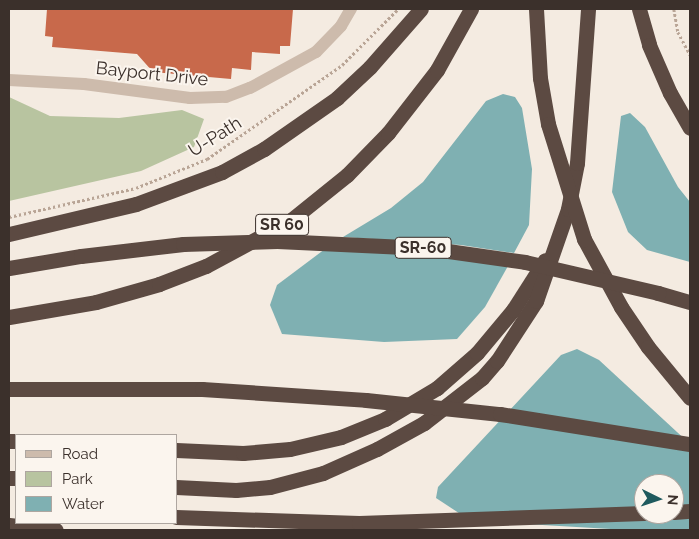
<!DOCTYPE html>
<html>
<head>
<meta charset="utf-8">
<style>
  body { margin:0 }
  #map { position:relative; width:699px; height:539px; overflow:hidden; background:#f4ebe1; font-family:Raleway,sans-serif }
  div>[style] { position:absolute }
  .green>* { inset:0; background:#b8c4a0 }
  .water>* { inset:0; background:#7fb0b2 }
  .building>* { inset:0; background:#c8694b }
  .path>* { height:2.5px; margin-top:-1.25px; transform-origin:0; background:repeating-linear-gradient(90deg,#b9a596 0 2.5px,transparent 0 5px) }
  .minor>* { height:12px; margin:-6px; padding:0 6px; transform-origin:6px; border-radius:6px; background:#cdbbac }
  .motorway>* { height:15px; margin:-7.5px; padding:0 7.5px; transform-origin:7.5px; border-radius:7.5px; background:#5c4a42 }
  .motorway-bridge>* { height:15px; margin:-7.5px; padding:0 7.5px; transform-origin:7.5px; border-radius:7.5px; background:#5c4a42 }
  span { translate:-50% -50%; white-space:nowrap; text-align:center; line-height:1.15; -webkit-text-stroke:4px #fbf5ee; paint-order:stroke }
  .shield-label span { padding:1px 4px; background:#fbf5ee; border:1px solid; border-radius:4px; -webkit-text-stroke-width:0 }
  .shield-label { font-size:16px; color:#3b302b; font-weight:700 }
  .street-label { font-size:18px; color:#3b302b }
  .frame { position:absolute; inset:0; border:10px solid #3b302b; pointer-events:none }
  .legend { position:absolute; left:15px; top:434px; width:162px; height:90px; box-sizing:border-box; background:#fbf5ee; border:1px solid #aea6a0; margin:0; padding:6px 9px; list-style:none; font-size:15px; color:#3b302b }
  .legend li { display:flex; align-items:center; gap:10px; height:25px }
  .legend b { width:25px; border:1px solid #aea6a0 }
  .north { position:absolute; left:634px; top:474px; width:50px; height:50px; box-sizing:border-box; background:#fbf5ee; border:1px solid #aea6a0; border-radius:50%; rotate:94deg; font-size:14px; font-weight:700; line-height:20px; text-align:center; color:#3b302b }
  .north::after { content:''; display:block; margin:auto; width:18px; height:22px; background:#1f5a5e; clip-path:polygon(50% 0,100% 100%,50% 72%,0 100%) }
</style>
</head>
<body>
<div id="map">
  <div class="green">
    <div style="clip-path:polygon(9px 97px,50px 116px,119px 118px,182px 110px,204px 119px,194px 147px,141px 171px,9px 201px)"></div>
  </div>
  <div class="water">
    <div style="clip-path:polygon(503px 94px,515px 97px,522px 108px,532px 169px,529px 225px,514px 253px,461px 245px,343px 237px,391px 208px,423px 182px,486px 101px)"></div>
    <div style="clip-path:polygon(630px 113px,645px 127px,678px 187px,690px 202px,690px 262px,647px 250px,628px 232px,612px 192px,621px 116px)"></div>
    <div style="clip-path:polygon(325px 249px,427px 255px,508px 266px,485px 307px,457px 339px,384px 342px,282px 334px,270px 305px,277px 285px)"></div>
    <div style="clip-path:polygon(evenodd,577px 349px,599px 360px,690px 444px,690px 530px,628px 530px,471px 521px,436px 498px,438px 487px,561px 355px,577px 349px,644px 484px,674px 484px,674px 514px,644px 514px,644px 484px)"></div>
  </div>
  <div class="building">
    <div style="clip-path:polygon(47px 9px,293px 9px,290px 46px,280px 46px,280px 54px,252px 52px,251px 70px,232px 68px,231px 79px,153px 72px,137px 54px,52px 47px,53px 37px,45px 36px)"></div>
  </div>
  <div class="path">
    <div style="left:674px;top:9px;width:23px;rotate:80deg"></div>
    <div style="left:678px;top:32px;width:26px;rotate:62deg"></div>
    <div style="left:9px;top:217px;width:130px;rotate:-12.9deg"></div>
    <div style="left:136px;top:188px;width:77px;rotate:-22.2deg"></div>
    <div style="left:207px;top:159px;width:165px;rotate:-34.8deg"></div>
    <div style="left:342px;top:65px;width:79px;rotate:-45deg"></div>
  </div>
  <div class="minor">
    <div style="left:9px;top:80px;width:75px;rotate:3.1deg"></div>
    <div style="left:84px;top:84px;width:107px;rotate:7.5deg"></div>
    <div style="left:190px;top:98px;width:36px;rotate:-2deg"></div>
    <div style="left:226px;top:97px;width:26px;rotate:-21deg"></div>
    <div style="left:250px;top:88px;width:75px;rotate:-28.6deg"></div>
    <div style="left:316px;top:52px;width:36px;rotate:-46deg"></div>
    <div style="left:341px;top:26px;width:20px;rotate:-60deg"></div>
  </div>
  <div class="motorway">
    <div style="left:536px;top:9px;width:69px;rotate:86.7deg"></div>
    <div style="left:540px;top:78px;width:47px;rotate:80.1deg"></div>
    <div style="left:639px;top:9px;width:37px;rotate:74deg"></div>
    <div style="left:649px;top:45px;width:52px;rotate:66.4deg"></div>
    <div style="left:670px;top:93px;width:40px;rotate:60.3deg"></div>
    <div style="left:9px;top:234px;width:130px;rotate:-13.3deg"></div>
    <div style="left:136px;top:204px;width:92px;rotate:-20.4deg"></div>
    <div style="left:222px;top:172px;width:48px;rotate:-28.7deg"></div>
    <div style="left:264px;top:149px;width:89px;rotate:-34.9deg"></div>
    <div style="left:337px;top:98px;width:45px;rotate:-43.2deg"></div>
    <div style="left:370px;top:67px;width:77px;rotate:-48.7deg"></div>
    <div style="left:584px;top:239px;width:77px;rotate:61.4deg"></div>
    <div style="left:621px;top:307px;width:48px;rotate:56deg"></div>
    <div style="left:648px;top:347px;width:66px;rotate:50.5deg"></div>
    <div style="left:9px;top:268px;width:73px;rotate:-9.5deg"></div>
    <div style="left:81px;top:256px;width:103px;rotate:-6.7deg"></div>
    <div style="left:658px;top:293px;width:33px;rotate:16deg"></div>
    <div style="left:9px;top:317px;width:88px;rotate:-9.8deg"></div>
    <div style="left:96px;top:302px;width:66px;rotate:-15.9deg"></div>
    <div style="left:159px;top:284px;width:50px;rotate:-21deg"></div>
    <div style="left:206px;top:266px;width:97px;rotate:-28.4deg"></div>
    <div style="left:291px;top:220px;width:72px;rotate:-38.8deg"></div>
    <div style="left:347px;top:175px;width:59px;rotate:-45.7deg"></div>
    <div style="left:388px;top:133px;width:80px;rotate:-52.1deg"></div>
    <div style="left:437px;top:70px;width:70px;rotate:-60.9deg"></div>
    <div style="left:9px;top:389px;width:193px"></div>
    <div style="left:202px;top:389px;width:164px;rotate:3.8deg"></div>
    <div style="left:9px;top:441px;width:7px"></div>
    <div style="left:176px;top:450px;width:67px;rotate:2.6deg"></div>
    <div style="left:243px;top:453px;width:47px;rotate:-4.9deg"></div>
    <div style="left:290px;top:449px;width:52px;rotate:-13.2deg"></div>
    <div style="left:341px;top:437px;width:48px;rotate:-22.2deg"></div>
    <div style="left:385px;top:419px;width:61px;rotate:-30.8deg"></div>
    <div style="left:437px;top:388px;width:53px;rotate:-41.2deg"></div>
    <div style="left:477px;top:353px;width:56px;rotate:-50.1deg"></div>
    <div style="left:513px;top:310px;width:59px;rotate:-57.4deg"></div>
    <div style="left:9px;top:478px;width:7px"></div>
    <div style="left:176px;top:487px;width:60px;rotate:2.9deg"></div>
    <div style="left:236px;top:490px;width:34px;rotate:-5deg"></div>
    <div style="left:270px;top:487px;width:55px;rotate:-14.8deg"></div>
    <div style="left:323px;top:473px;width:59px;rotate:-24deg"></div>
    <div style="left:377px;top:449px;width:54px;rotate:-29deg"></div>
    <div style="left:424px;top:423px;width:73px;rotate:-37.8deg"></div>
    <div style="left:482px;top:378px;width:23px;rotate:-49deg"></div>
    <div style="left:497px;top:361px;width:72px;rotate:-57deg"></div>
    <div style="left:536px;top:301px;width:97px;rotate:-70.8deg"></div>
    <div style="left:568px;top:209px;width:47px;rotate:-78.9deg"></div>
    <div style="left:577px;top:163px;width:154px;rotate:-85.9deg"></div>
    <div style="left:674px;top:512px;width:16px;rotate:-4deg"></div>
    <div style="left:176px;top:517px;width:183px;rotate:1.9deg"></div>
    <div style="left:359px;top:523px;width:285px;rotate:-2deg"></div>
    <div style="left:9px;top:525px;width:47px;rotate:6.1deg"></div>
  </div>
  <div class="motorway-bridge">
    <div style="left:548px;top:124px;width:121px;rotate:72.6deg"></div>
    <div style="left:183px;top:244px;width:94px;rotate:-1.8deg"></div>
    <div style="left:277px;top:241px;width:150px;rotate:2.7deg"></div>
    <div style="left:427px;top:248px;width:99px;rotate:8.1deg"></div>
    <div style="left:525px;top:262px;width:137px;rotate:13.1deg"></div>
    <div style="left:366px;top:400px;width:135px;rotate:6deg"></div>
    <div style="left:500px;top:414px;width:192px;rotate:9deg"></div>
  </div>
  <div class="shield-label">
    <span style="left:282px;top:225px">SR 60</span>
    <span style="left:423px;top:248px">SR-60</span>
  </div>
  <div class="street-label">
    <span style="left:152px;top:74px;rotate:6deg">Bayport Drive</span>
    <span style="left:215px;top:137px;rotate:-32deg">U-Path</span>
  </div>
  <div class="frame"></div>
  <ul class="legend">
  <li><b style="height:6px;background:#cdbbac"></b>Road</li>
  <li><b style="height:14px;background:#b8c4a0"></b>Park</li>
  <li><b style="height:14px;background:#7fb0b2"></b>Water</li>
  </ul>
  <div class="north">N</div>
</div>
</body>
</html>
